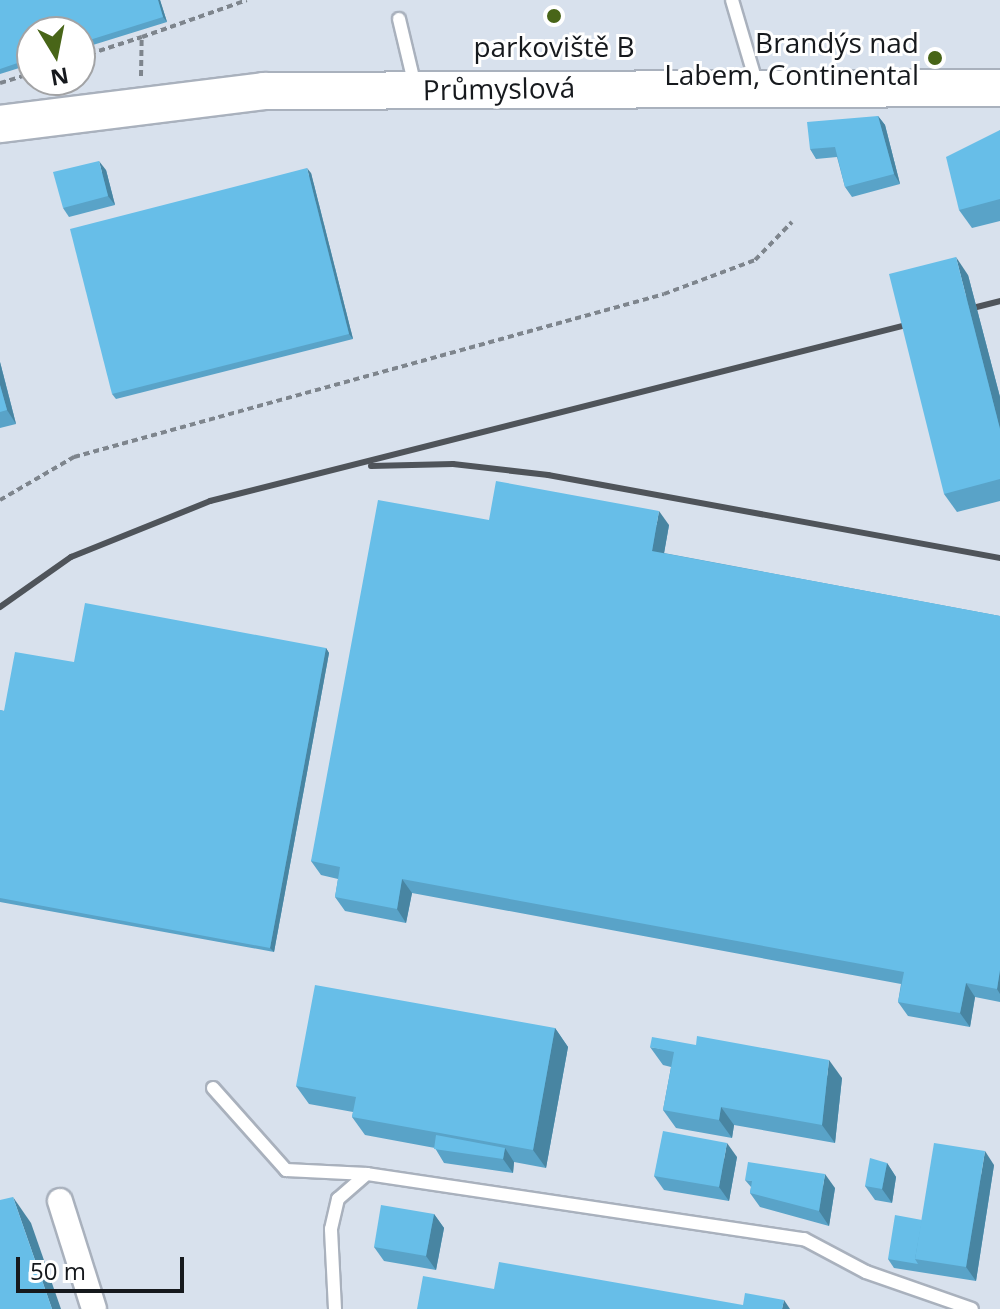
<!DOCTYPE html>
<html>
<head>
<meta charset="utf-8">
<style>
  body { margin:0 }
  #map { position:relative; width:1000px; height:1309px; overflow:hidden; background:#d8e1ed; font-family:"Open Sans",sans-serif }
  div>[style] { position:absolute }
  .path>* { height:4px; margin-top:-2px; transform-origin:0; background:repeating-linear-gradient(90deg,#7e858d 0 6px,transparent 0 10px) }
  .roads { filter:drop-shadow(2px 0 #a9b1bd) drop-shadow(-2px 0 #a9b1bd) drop-shadow(0 2px #a9b1bd) drop-shadow(0 -2px #a9b1bd) }
  .service>* { height:12px; margin:-6px; padding:0 6px; transform-origin:6px; border-radius:6px; background:#fff }
  .minor>* { height:24px; margin:-12px; padding:0 12px; transform-origin:12px; border-radius:12px; background:#fff }
  .secondary>* { height:36px; margin:-18px; padding:0 18px; transform-origin:18px; border-radius:18px; background:#fff }
  .rail>* { height:6px; margin:-3px; padding:0 3px; transform-origin:3px; border-radius:3px; background:#4f545a }
  .wall>* { inset:0; background:#59a3c8 }
  .shaded-wall>* { inset:0; background:#4885a2 }
  .building>* { inset:0; background:#67bee8 }
  .dots>* { width:22px; height:22px; translate:-50% -50%; box-sizing:border-box; border:4px solid #fff; border-radius:50% }
  span { translate:-50% -50%; white-space:nowrap; text-align:center; line-height:1.15; -webkit-text-stroke:6px #fff; paint-order:stroke }
  .poi-label { font-size:28px; color:#16191d }
  .right { translate:-100% -50%; text-align:right }
  .street-label { font-size:28px; color:#16191d }
  .north { position:absolute; left:16px; top:16px; width:80px; height:80px; box-sizing:border-box; background:#fff; border:2px solid #a2a3a5; border-radius:50%; rotate:170deg; font-size:22px; font-weight:700; line-height:32px; text-align:center; color:#16191d }
  .north::after { content:''; display:block; margin:auto; width:28px; height:36px; background:#486518; clip-path:polygon(50% 0,100% 100%,50% 72%,0 100%) }
  .scale { position:absolute; left:16px; top:1257px; width:168px; height:36px; box-sizing:border-box; border:4px solid #16191d; border-top:0; padding-left:10px; font-size:24px; line-height:28px; white-space:nowrap; color:#16191d; -webkit-text-stroke:6px #fff; paint-order:stroke }
</style>
</head>
<body>
<div id="map">
  <div class="path">
    <div style="left:80px;top:57px;width:65px;rotate:-17.9deg"></div>
    <div style="left:141px;top:76px;width:39px;rotate:-89deg"></div>
    <div style="left:142px;top:37px;width:111px;rotate:-19.4deg"></div>
    <div style="left:0;top:83px;width:34px;rotate:-17deg"></div>
    <div style="left:0;top:500px;width:86px;rotate:-30.2deg"></div>
    <div style="left:74px;top:457px;width:612px;rotate:-15.44deg"></div>
    <div style="left:664px;top:294px;width:97px;rotate:-20.5deg"></div>
    <div style="left:755px;top:260px;width:53px;rotate:-45.8deg"></div>
  </div>
  <div class="roads">
    <div class="service">
      <div style="left:732px;top:0;width:89px;rotate:73.6deg"></div>
      <div style="left:399px;top:19px;width:69px;rotate:76.6deg"></div>
      <div style="left:213px;top:1088px;width:110px;rotate:48.3deg"></div>
      <div style="left:286px;top:1170px;width:81px;rotate:2.8deg"></div>
      <div style="left:367px;top:1174px;width:442px;rotate:8.5deg"></div>
      <div style="left:804px;top:1239px;width:70px;rotate:28deg"></div>
      <div style="left:866px;top:1272px;width:112px;rotate:19.2deg"></div>
      <div style="left:335px;top:1309px;width:80px;rotate:-92.9deg"></div>
      <div style="left:331px;top:1229px;width:31px;rotate:-77deg"></div>
      <div style="left:338px;top:1199px;width:38px;rotate:-41deg"></div>
    </div>
    <div class="minor">
      <div style="left:60px;top:1201px;width:113px;rotate:72.5deg"></div>
    </div>
    <div class="secondary">
      <div style="left:0;top:124px;width:266px;rotate:-7.1deg"></div>
      <div style="left:264px;top:91px;width:736px;rotate:-0.23deg"></div>
    </div>
  </div>
  <div class="rail">
    <div style="left:957px;top:312px;width:44px;rotate:-14.3deg"></div>
    <div style="left:371px;top:466px;width:82px;rotate:-1.4deg"></div>
    <div style="left:453px;top:464px;width:96px;rotate:6.6deg"></div>
    <div style="left:548px;top:475px;width:460px;rotate:10.4deg"></div>
    <div style="left:0;top:607px;width:87px;rotate:-35.2deg"></div>
    <div style="left:71px;top:557px;width:150px;rotate:-21.9deg"></div>
    <div style="left:210px;top:501px;width:734px;rotate:-14.19deg"></div>
  </div>
  <div class="wall">
    <div style="clip-path:polygon(0 0,160px 0,167px 22px,80px 49px,80px 32px,32px 32px,32px 64px,0 74px)"></div>
    <div style="clip-path:polygon(878px 116px,885px 125px,900px 184px,852px 197px,845px 187px,837px 157px,816px 159px,810px 149px)"></div>
    <div style="clip-path:polygon(1000px 130px,1000px 221px,972px 228px,959px 210px)"></div>
    <div style="clip-path:polygon(106px 170px,115px 205px,69px 217px,63px 208px)"></div>
    <div style="clip-path:polygon(311px 173px,353px 339px,116px 399px,112px 394px)"></div>
    <div style="clip-path:polygon(968px 275px,1000px 397px,1000px 501px,957px 512px,944px 494px)"></div>
    <div style="clip-path:polygon(0 362px,16px 424px,0 428px)"></div>
    <div style="clip-path:polygon(489px 520px,669px 525px,664px 553px,1000px 616px,1000px 1002px,975px 997px,970px 1027px,908px 1016px,898px 1002px,901px 984px,412px 893px,406px 923px,345px 911px,335px 897px,338px 879px,321px 875px,311px 861px)"></div>
    <div style="clip-path:polygon(326px 648px,329px 653px,274px 952px,0 902px,0 710px,4px 711px,74px 662px)"></div>
    <div style="clip-path:polygon(555px 1028px,568px 1047px,546px 1168px,514px 1162px,513px 1173px,444px 1163px,435px 1148px,365px 1135px,352px 1117px,353px 1112px,309px 1104px,296px 1086px)"></div>
    <div style="clip-path:polygon(650px 1047px,842px 1078px,835px 1143px,734px 1125px,732px 1138px,676px 1128px,663px 1110px,671px 1067px,663px 1065px)"></div>
    <div style="clip-path:polygon(737px 1157px,729px 1201px,664px 1190px,654px 1176px)"></div>
    <div style="clip-path:polygon(887px 1163px,896px 1177px,892px 1203px,875px 1200px,865px 1186px)"></div>
    <div style="clip-path:polygon(994px 1165px,976px 1281px,894px 1268px,888px 1259px,922px 1220px)"></div>
    <div style="clip-path:polygon(745px 1180px,835px 1188px,829px 1226px,760px 1207px,750px 1193px,751px 1187px)"></div>
    <div style="clip-path:polygon(434px 1214px,444px 1228px,436px 1270px,384px 1261px,374px 1247px)"></div>
  </div>
  <div class="shaded-wall">
    <div style="clip-path:polygon(158px 0,160px 0,167px 22px,163px 17px)"></div>
    <div style="clip-path:polygon(878px 116px,885px 125px,900px 184px,894px 174px)"></div>
    <div style="clip-path:polygon(99px 161px,106px 170px,115px 205px,108px 196px)"></div>
    <div style="clip-path:polygon(307px 168px,311px 173px,353px 339px,349px 334px)"></div>
    <div style="clip-path:polygon(956px 257px,968px 275px,1000px 397px,1000px 429px)"></div>
    <div style="clip-path:polygon(0 362px,16px 424px,7px 410px,0 385px)"></div>
    <div style="clip-path:polygon(659px 511px,669px 525px,662px 565px,652px 551px)"></div>
    <div style="clip-path:polygon(326px 648px,329px 653px,274px 952px,270px 948px)"></div>
    <div style="clip-path:polygon(402px 879px,412px 893px,406px 923px,397px 909px)"></div>
    <div style="clip-path:polygon(1000px 970px,1000px 994px,997px 989px)"></div>
    <div style="clip-path:polygon(966px 983px,975px 997px,970px 1027px,960px 1013px)"></div>
    <div style="clip-path:polygon(555px 1028px,568px 1047px,546px 1168px,533px 1150px)"></div>
    <div style="clip-path:polygon(829px 1060px,842px 1078px,835px 1143px,822px 1125px)"></div>
    <div style="clip-path:polygon(721px 1107px,734px 1125px,732px 1138px,719px 1120px)"></div>
    <div style="clip-path:polygon(727px 1143px,737px 1157px,729px 1201px,719px 1187px)"></div>
    <div style="clip-path:polygon(505px 1148px,514px 1162px,513px 1173px,503px 1159px)"></div>
    <div style="clip-path:polygon(985px 1151px,994px 1165px,976px 1281px,966px 1267px)"></div>
    <div style="clip-path:polygon(887px 1163px,896px 1177px,892px 1203px,882px 1189px)"></div>
    <div style="clip-path:polygon(825px 1174px,835px 1188px,829px 1226px,819px 1211px)"></div>
    <div style="clip-path:polygon(13px 1197px,31px 1223px,61px 1309px,52px 1309px)"></div>
    <div style="clip-path:polygon(434px 1214px,444px 1228px,436px 1270px,426px 1256px)"></div>
    <div style="clip-path:polygon(784px 1300px,790px 1309px,782px 1309px)"></div>
  </div>
  <div class="building">
    <div style="clip-path:polygon(0 0,158px 0,163px 17px,80px 43px,80px 32px,32px 32px,32px 58px,0 69px)"></div>
    <div style="clip-path:polygon(878px 116px,894px 174px,845px 187px,835px 147px,810px 149px,807px 122px)"></div>
    <div style="clip-path:polygon(1000px 130px,1000px 199px,959px 210px,946px 157px)"></div>
    <div style="clip-path:polygon(99px 161px,108px 196px,63px 208px,53px 172px)"></div>
    <div style="clip-path:polygon(307px 168px,349px 334px,112px 394px,70px 229px)"></div>
    <div style="clip-path:polygon(956px 257px,1000px 429px,1000px 479px,944px 494px,889px 274px)"></div>
    <div style="clip-path:polygon(0 385px,7px 410px,0 412px)"></div>
    <div style="clip-path:polygon(496px 481px,659px 511px,652px 551px,1000px 616px,1000px 970px,997px 989px,966px 983px,960px 1013px,898px 1002px,904px 972px,402px 879px,397px 909px,335px 897px,340px 867px,311px 861px,378px 500px,489px 520px)"></div>
    <div style="clip-path:polygon(85px 603px,326px 648px,270px 948px,0 898px,0 710px,4px 711px,15px 652px,74px 662px)"></div>
    <div style="clip-path:polygon(315px 985px,555px 1028px,533px 1150px,352px 1117px,356px 1097px,296px 1086px)"></div>
    <div style="clip-path:polygon(697px 1036px,829px 1060px,822px 1125px,721px 1107px,719px 1120px,663px 1110px,674px 1052px,650px 1047px,652px 1037px,696px 1045px)"></div>
    <div style="clip-path:polygon(663px 1131px,727px 1143px,719px 1187px,654px 1176px)"></div>
    <div style="clip-path:polygon(436px 1135px,505px 1148px,503px 1159px,434px 1149px)"></div>
    <div style="clip-path:polygon(934px 1143px,985px 1151px,966px 1267px,915px 1259px)"></div>
    <div style="clip-path:polygon(870px 1158px,887px 1163px,882px 1189px,865px 1186px)"></div>
    <div style="clip-path:polygon(748px 1162px,825px 1174px,819px 1211px,750px 1193px,752px 1181px,745px 1180px)"></div>
    <div style="clip-path:polygon(13px 1197px,52px 1309px,0 1309px,0 1200px)"></div>
    <div style="clip-path:polygon(381px 1205px,434px 1214px,426px 1256px,374px 1247px)"></div>
    <div style="clip-path:polygon(895px 1215px,922px 1220px,915px 1259px,918px 1264px,888px 1259px)"></div>
    <div style="clip-path:polygon(499px 1262px,743px 1305px,745px 1293px,784px 1300px,782px 1309px,417px 1309px,423px 1276px,494px 1289px)"></div>
  </div>
  <div class="dots">
    <div style="left:554px;top:16px;background:#486518"></div>
    <div style="left:935px;top:58px;background:#486518"></div>
  </div>
  <div class="poi-label">
    <span class="right" style="left:919px;top:58px">Brandýs nad<br>Labem, Continental</span>
    <span style="left:554px;top:46px">parkoviště B</span>
  </div>
  <div class="street-label">
    <span style="left:499px;top:88px;rotate:-1deg">Průmyslová</span>
  </div>
  <div class="north">N</div>
  <div class="scale">50 m</div>
</div>
</body>
</html>
